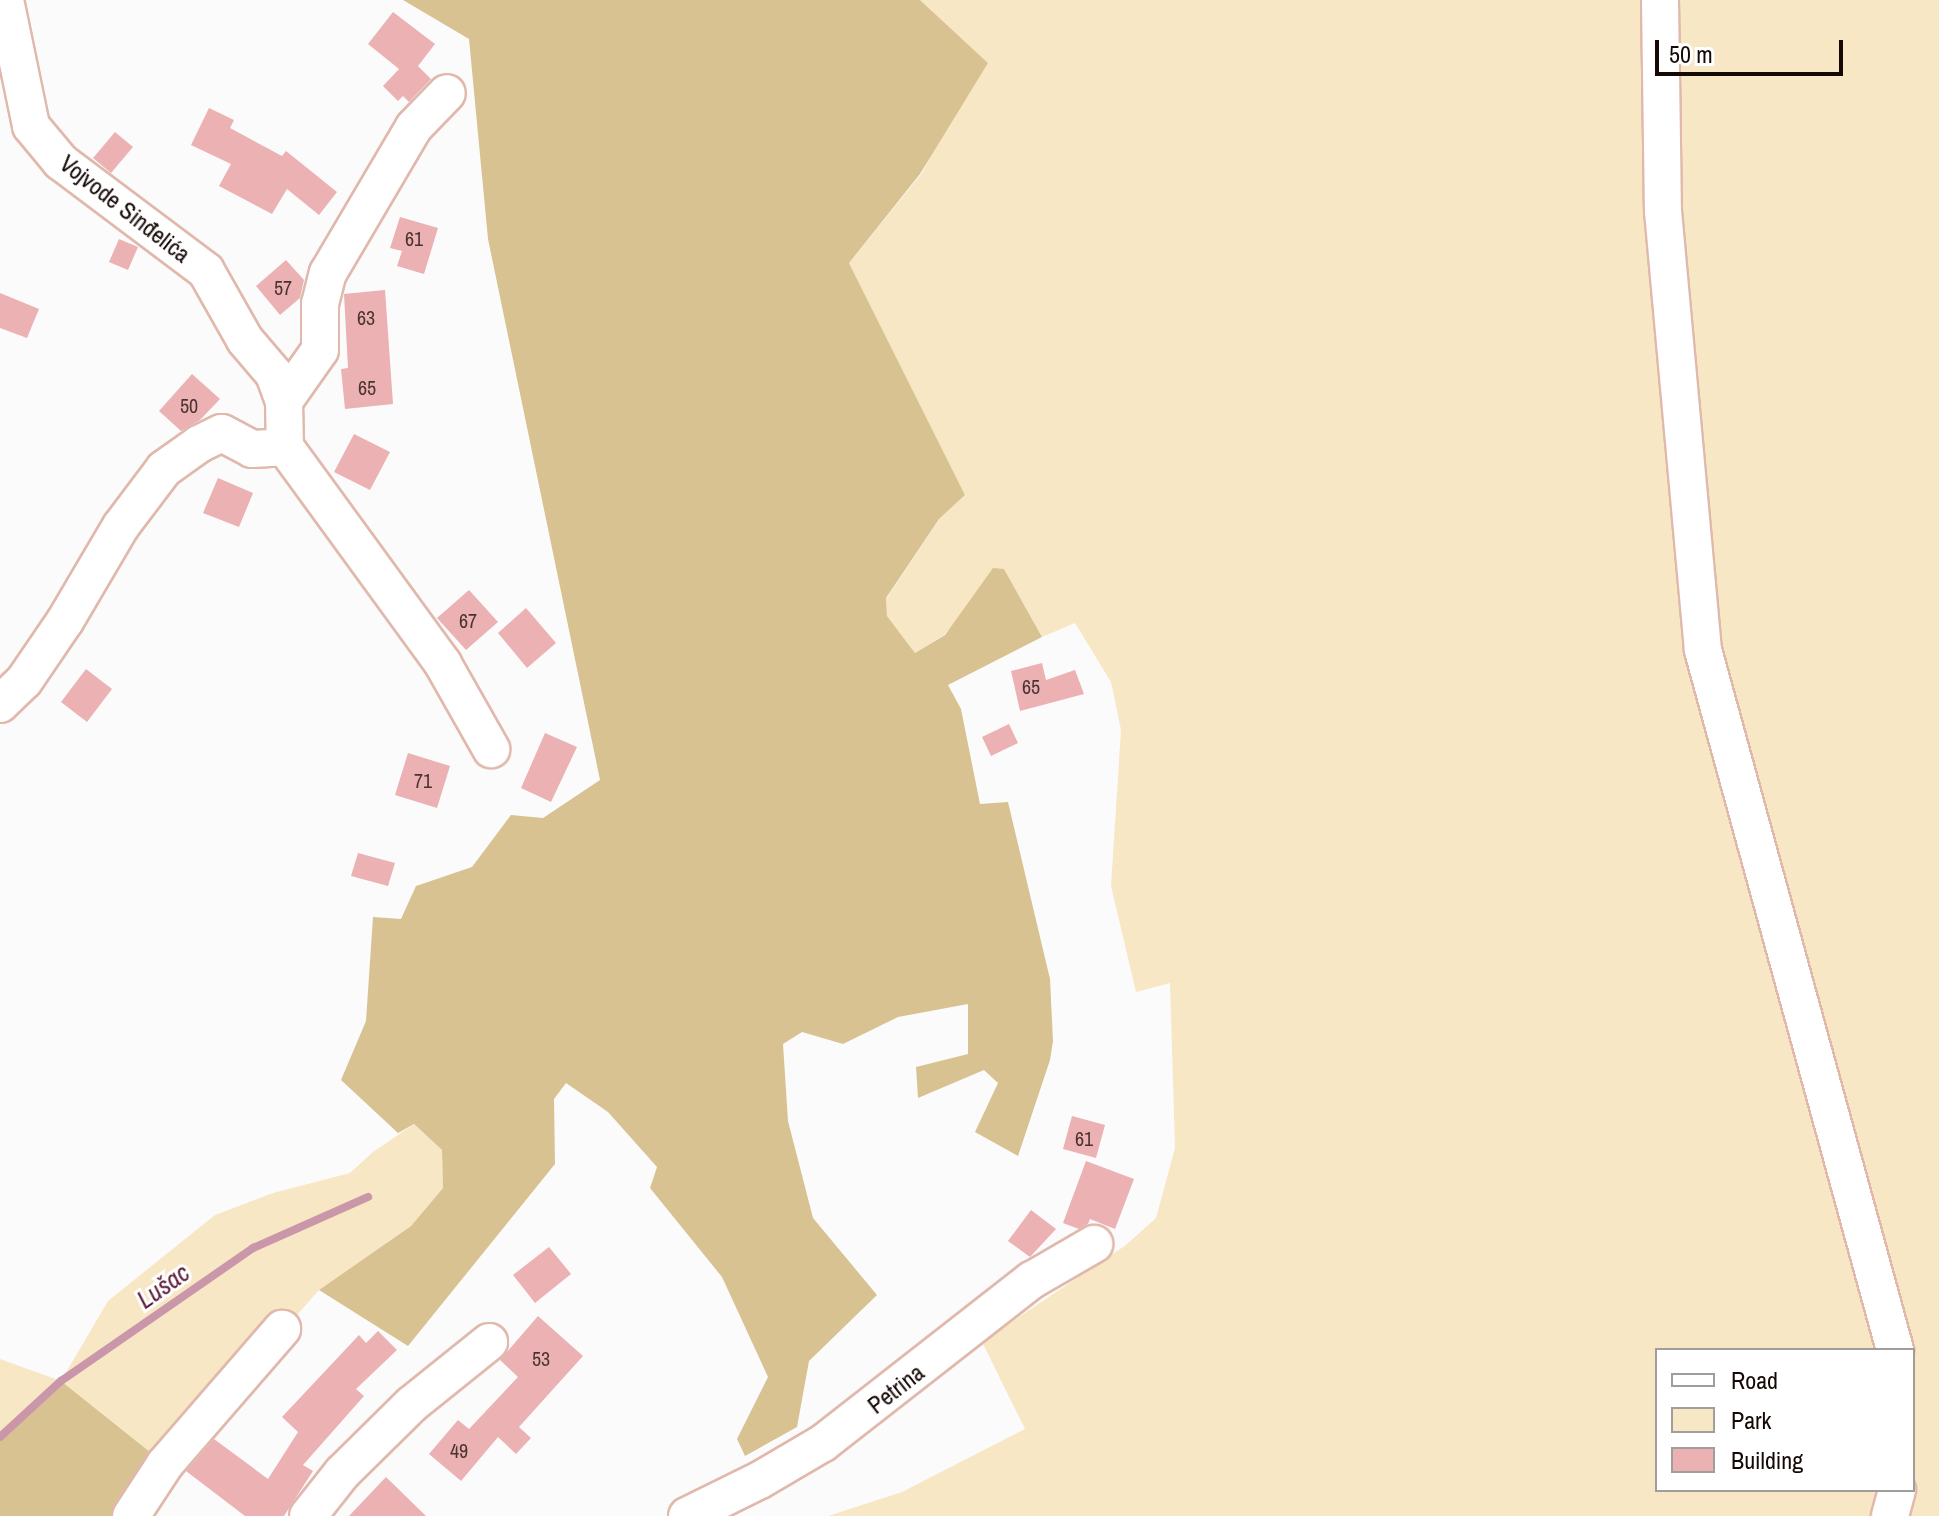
<!DOCTYPE html>
<html>
<head>
<meta charset="utf-8">
<style>
  body { margin:0 }
  #map { position:relative; width:1939px; height:1516px; overflow:hidden; background:#fbfbfb; font-family:"Archivo Narrow",sans-serif }
  div>[style] { position:absolute }
  .green>* { inset:0; background:#f8e7c4 }
  .forest>* { inset:0; background:#d9c292 }
  .stream>* { height:8px; margin:-4px; padding:0 4px; transform-origin:4px; border-radius:4px; background:#ca96aa }
  .building>* { inset:0; background:#ebb1b3 }
  .roads { filter:drop-shadow(2px 0 #e0b9ac) drop-shadow(-2px 0 #e0b9ac) drop-shadow(0 2px #e0b9ac) drop-shadow(0 -2px #e0b9ac) }
  .minor>* { height:36px; margin:-18px; padding:0 18px; transform-origin:18px; border-radius:18px; background:#fff }
  span { translate:-50% -50%; white-space:nowrap; text-align:center; line-height:1.15; -webkit-text-stroke:6px #fff; paint-order:stroke }
  .number-label { font-size:20px; color:#4a3330 }
  .number-label span { -webkit-text-stroke-width:0 }
  .street-label { font-size:24px; color:#150905 }
  .water-label { font-size:26px; color:#5d1d3b; font-style:italic }
  .legend { position:absolute; left:1655px; top:1348px; width:260px; height:144px; box-sizing:border-box; background:#fff; border:2px solid #a19d9b; margin:0; padding:10px 14px; list-style:none; font-size:24px; color:#150905 }
  .legend li { display:flex; align-items:center; gap:16px; height:40px }
  .legend b { width:40px; border:2px solid #a19d9b }
  .scale { position:absolute; left:1655px; top:40px; width:188px; height:36px; box-sizing:border-box; border:4px solid #150905; border-top:0; padding-left:10px; font-size:24px; line-height:28px; white-space:nowrap; color:#150905; -webkit-text-stroke:6px #fff; paint-order:stroke }
</style>
</head>
<body>
<div id="map">
  <div class="green">
    <div style="clip-path:polygon(920px 0,1656px 0,1700px 651px,1892px 1350px,1657px 1350px,1657px 1490px,1893px 1490px,1886px 1516px,828px 1516px,902px 1492px,1025px 1429px,982px 1342px,1126px 1245px,1156px 1218px,1175px 1148px,1170px 983px,1136px 992px,1111px 886px,1121px 730px,1111px 682px,1075px 623px,1042px 637px,1004px 569px,944px 635px,915px 653px,887px 616px,886px 599px,939px 519px,965px 495px,849px 263px,922px 173px,943px 133px,988px 63px)"></div>
    <div style="clip-path:polygon(1664px 0,1939px 0,1939px 1516px,1894px 1516px,1913px 1490px,1913px 1350px,1899px 1350px,1707px 650px)"></div>
    <div style="clip-path:polygon(414px 1124px,442px 1150px,443px 1188px,411px 1226px,319px 1290px,165px 1464px,61px 1381px,0 1437px,0 1359px,61px 1381px,108px 1301px,215px 1215px,273px 1193px,350px 1173px,373px 1152px)"></div>
  </div>
  <div class="forest">
    <div style="clip-path:polygon(403px 0,920px 0,988px 63px,920px 174px,849px 263px,965px 495px,939px 519px,886px 598px,887px 616px,915px 653px,945px 635px,993px 568px,1004px 569px,1042px 637px,948px 685px,961px 709px,980px 804px,1008px 802px,1050px 979px,1053px 1041px,1050px 1060px,1018px 1156px,975px 1132px,998px 1083px,984px 1070px,918px 1098px,916px 1067px,968px 1054px,968px 1004px,898px 1017px,843px 1044px,802px 1032px,783px 1044px,788px 1121px,813px 1218px,877px 1295px,809px 1361px,797px 1427px,745px 1456px,737px 1439px,768px 1377px,722px 1277px,650px 1188px,657px 1167px,608px 1112px,566px 1083px,554px 1099px,555px 1164px,408px 1346px,319px 1290px,411px 1226px,443px 1188px,442px 1150px,414px 1124px,398px 1133px,341px 1080px,366px 1021px,373px 917px,401px 919px,416px 886px,472px 867px,511px 815px,543px 818px,600px 780px,488px 239px,469px 39px)"></div>
    <div style="clip-path:polygon(61px 1381px,165px 1464px,131px 1516px,0 1516px,0 1437px)"></div>
  </div>
  <div class="stream">
    <div style="left:0;top:1437px;width:83px;rotate:-42.6deg"></div>
    <div style="left:61px;top:1381px;width:234px;rotate:-34.7deg"></div>
    <div style="left:253px;top:1248px;width:126px;rotate:-23.9deg"></div>
  </div>
  <div class="building">
    <div style="clip-path:polygon(393px 12px,435px 44px,418px 66px,431px 79px,409px 102px,403px 96px,398px 101px,383px 86px,399px 69px,368px 44px)"></div>
    <div style="clip-path:polygon(209px 108px,234px 120px,230px 128px,282px 156px,286px 151px,337px 192px,319px 215px,287px 189px,272px 214px,219px 186px,231px 164px,191px 145px)"></div>
    <div style="clip-path:polygon(115px 132px,133px 147px,111px 173px,93px 158px)"></div>
    <div style="clip-path:polygon(400px 217px,438px 228px,424px 274px,397px 266px,402px 251px,390px 248px)"></div>
    <div style="clip-path:polygon(119px 239px,138px 247px,128px 270px,109px 262px)"></div>
    <div style="clip-path:polygon(286px 260px,304px 280px,300px 298px,280px 315px,256px 286px)"></div>
    <div style="clip-path:polygon(385px 290px,393px 404px,345px 409px,341px 369px,348px 368px,344px 294px)"></div>
    <div style="clip-path:polygon(0 293px,39px 309px,27px 338px,0 328px)"></div>
    <div style="clip-path:polygon(192px 374px,220px 399px,200px 420px,181px 431px,159px 411px)"></div>
    <div style="clip-path:polygon(354px 434px,390px 452px,370px 490px,334px 472px)"></div>
    <div style="clip-path:polygon(218px 478px,253px 493px,239px 527px,203px 513px)"></div>
    <div style="clip-path:polygon(469px 590px,498px 622px,466px 650px,437px 618px)"></div>
    <div style="clip-path:polygon(526px 608px,556px 643px,527px 668px,498px 633px)"></div>
    <div style="clip-path:polygon(1042px 663px,1046px 680px,1075px 670px,1084px 694px,1020px 711px,1011px 671px)"></div>
    <div style="clip-path:polygon(86px 669px,112px 689px,87px 722px,61px 702px)"></div>
    <div style="clip-path:polygon(1009px 724px,1018px 743px,991px 756px,982px 737px)"></div>
    <div style="clip-path:polygon(545px 733px,577px 747px,551px 802px,521px 788px)"></div>
    <div style="clip-path:polygon(408px 753px,450px 766px,437px 808px,395px 795px)"></div>
    <div style="clip-path:polygon(358px 853px,395px 863px,388px 886px,351px 876px)"></div>
    <div style="clip-path:polygon(1072px 1116px,1105px 1125px,1096px 1158px,1063px 1149px)"></div>
    <div style="clip-path:polygon(1086px 1161px,1134px 1179px,1115px 1229px,1090px 1219px,1088px 1224px,1079px 1229px,1063px 1223px)"></div>
    <div style="clip-path:polygon(1031px 1210px,1056px 1229px,1030px 1257px,1008px 1241px)"></div>
    <div style="clip-path:polygon(549px 1247px,571px 1274px,535px 1303px,513px 1275px)"></div>
    <div style="clip-path:polygon(538px 1316px,583px 1356px,519px 1427px,531px 1438px,516px 1454px,498px 1437px,461px 1481px,429px 1454px,458px 1420px,469px 1429px,518px 1377px,500px 1360px)"></div>
    <div style="clip-path:polygon(378px 1331px,397px 1350px,356px 1389px,364px 1396px,303px 1465px,313px 1471px,284px 1516px,245px 1516px,186px 1471px,214px 1439px,268px 1479px,298px 1432px,282px 1417px,359px 1335px,366px 1343px)"></div>
    <div style="clip-path:polygon(386px 1477px,426px 1516px,349px 1516px)"></div>
  </div>
  <div class="roads">
    <div class="minor">
      <div style="left:5px;top:0;width:129px;rotate:78.3deg"></div>
      <div style="left:31px;top:126px;width:47px;rotate:50.2deg"></div>
      <div style="left:61px;top:162px;width:181px;rotate:36.9deg"></div>
      <div style="left:206px;top:271px;width:79px;rotate:60.5deg"></div>
      <div style="left:245px;top:340px;width:45px;rotate:49.5deg"></div>
      <div style="left:274px;top:374px;width:29px;rotate:70deg"></div>
      <div style="left:284px;top:401px;width:46px;rotate:88.8deg"></div>
      <div style="left:285px;top:447px;width:268px;rotate:53.9deg"></div>
      <div style="left:443px;top:664px;width:98px;rotate:60.5deg"></div>
      <div style="left:1660px;top:0;width:211px;rotate:89.2deg"></div>
      <div style="left:1663px;top:211px;width:441px;rotate:84.8deg"></div>
      <div style="left:1703px;top:650px;width:726px;rotate:74.66deg"></div>
      <div style="left:284px;top:401px;width:62px;rotate:-54.8deg"></div>
      <div style="left:320px;top:350px;width:46px;rotate:-90deg"></div>
      <div style="left:320px;top:304px;width:32px;rotate:-76deg"></div>
      <div style="left:328px;top:273px;width:169px;rotate:-59.5deg"></div>
      <div style="left:414px;top:127px;width:47px;rotate:-45.9deg"></div>
      <div style="left:0;top:704px;width:33px;rotate:-44deg"></div>
      <div style="left:24px;top:681px;width:73px;rotate:-55.7deg"></div>
      <div style="left:65px;top:621px;width:110px;rotate:-59.5deg"></div>
      <div style="left:121px;top:526px;width:71px;rotate:-53deg"></div>
      <div style="left:164px;top:469px;width:43px;rotate:-35.5deg"></div>
      <div style="left:199px;top:444px;width:25px;rotate:-26deg"></div>
      <div style="left:222px;top:433px;width:34px;rotate:28deg"></div>
      <div style="left:252px;top:449px;width:33px;rotate:-3deg"></div>
      <div style="left:131px;top:1516px;width:62px;rotate:-56.8deg"></div>
      <div style="left:165px;top:1464px;width:179px;rotate:-49.1deg"></div>
      <div style="left:308px;top:1516px;width:55px;rotate:-51.7deg"></div>
      <div style="left:342px;top:1473px;width:98px;rotate:-44.6deg"></div>
      <div style="left:412px;top:1404px;width:99px;rotate:-38.8deg"></div>
      <div style="left:687px;top:1516px;width:81px;rotate:-26.3deg"></div>
      <div style="left:760px;top:1480px;width:73px;rotate:-30.4deg"></div>
      <div style="left:823px;top:1443px;width:265px;rotate:-38deg"></div>
      <div style="left:1032px;top:1280px;width:72px;rotate:-30.1deg"></div>
      <div style="left:1890px;top:1516px;width:27px;rotate:-75deg"></div>
    </div>
  </div>
  <div class="number-label">
    <span style="left:414px;top:238px">61</span>
    <span style="left:283px;top:287px">57</span>
    <span style="left:366px;top:317px">63</span>
    <span style="left:367px;top:387px">65</span>
    <span style="left:189px;top:405px">50</span>
    <span style="left:468px;top:620px">67</span>
    <span style="left:1031px;top:686px">65</span>
    <span style="left:423px;top:780px">71</span>
    <span style="left:1084px;top:1138px">61</span>
    <span style="left:541px;top:1358px">53</span>
    <span style="left:459px;top:1450px">49</span>
  </div>
  <div class="street-label">
    <span style="left:125px;top:209px;rotate:38deg">Vojvode Sinđelića</span>
    <span style="left:896px;top:1389px;rotate:-38deg">Petrina</span>
  </div>
  <div class="water-label">
    <span style="left:163px;top:1286px;rotate:-35deg">Lušac</span>
  </div>
  <ul class="legend">
  <li><b style="height:10px;background:#fff"></b>Road</li>
  <li><b style="height:22px;background:#f8e7c4"></b>Park</li>
  <li><b style="height:22px;background:#ebb1b3"></b>Building</li>
  </ul>
  <div class="scale">50 m</div>
</div>
</body>
</html>
